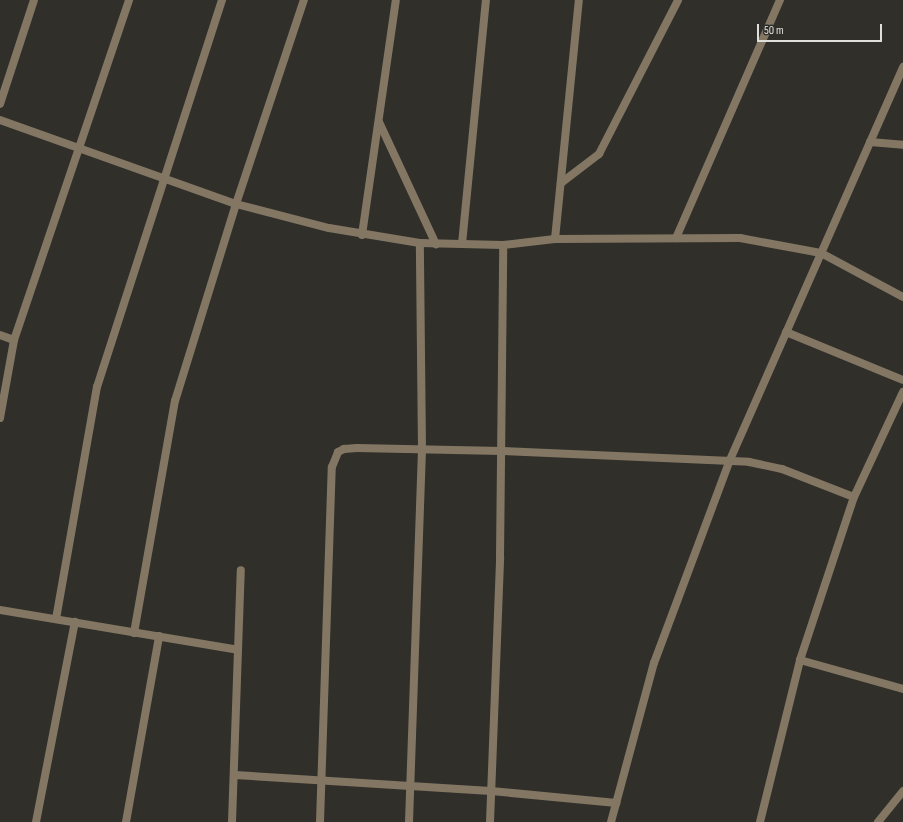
<!DOCTYPE html>
<html>
<head>
<meta charset="utf-8">
<style>
  body { margin:0 }
  #map { position:relative; width:903px; height:822px; overflow:hidden; background:#312f2a; font-family:"Sofia Sans Condensed",sans-serif }
  div>[style] { position:absolute }
  .street>* { height:8px; margin:-4px; padding:0 4px; transform-origin:4px; border-radius:4px; background:#837764 }
  span { translate:-50% -50%; white-space:nowrap; text-align:center; line-height:1.15; -webkit-text-stroke:4px #312f2a; paint-order:stroke }
  .scale { position:absolute; left:757px; top:24px; width:125px; height:18px; box-sizing:border-box; border:2px solid #e0dfdb; border-top:0; padding-left:5px; font-size:12px; line-height:14px; white-space:nowrap; color:#e0dfdb; -webkit-text-stroke:3px #312f2a; paint-order:stroke }
</style>
</head>
<body>
<div id="map">
  <div class="street">
    <div style="left:0;top:104px;width:109px;rotate:-71.9deg"></div>
    <div style="left:0;top:120px;width:251px;rotate:19.6deg"></div>
    <div style="left:236px;top:204px;width:96px;rotate:14.5deg"></div>
    <div style="left:329px;top:228px;width:92px;rotate:9.4deg"></div>
    <div style="left:420px;top:243px;width:83px;rotate:1.4deg"></div>
    <div style="left:503px;top:245px;width:52px;rotate:-6.6deg"></div>
    <div style="left:555px;top:239px;width:185px;rotate:-0.3deg"></div>
    <div style="left:740px;top:238px;width:82px;rotate:10.5deg"></div>
    <div style="left:821px;top:253px;width:93px;rotate:28.2deg"></div>
    <div style="left:379px;top:122px;width:135px;rotate:65deg"></div>
    <div style="left:870px;top:142px;width:33px;rotate:5deg"></div>
    <div style="left:561px;top:183px;width:48px;rotate:-37.3deg"></div>
    <div style="left:599px;top:154px;width:173px;rotate:-62.8deg"></div>
    <div style="left:362px;top:235px;width:237px;rotate:-81.8deg"></div>
    <div style="left:676px;top:238px;width:260px;rotate:-66.4deg"></div>
    <div style="left:555px;top:239px;width:240px;rotate:-84.3deg"></div>
    <div style="left:462px;top:244px;width:245px;rotate:-84.4deg"></div>
    <div style="left:786px;top:332px;width:126px;rotate:22.3deg"></div>
    <div style="left:0;top:335px;width:15px;rotate:20deg"></div>
    <div style="left:0;top:418px;width:79px;rotate:-79.8deg"></div>
    <div style="left:14px;top:340px;width:359px;rotate:-71.3deg"></div>
    <div style="left:0;top:610px;width:241px;rotate:9.5deg"></div>
    <div style="left:56px;top:619px;width:236px;rotate:-80deg"></div>
    <div style="left:97px;top:387px;width:407px;rotate:-72.1deg"></div>
    <div style="left:134px;top:633px;width:236px;rotate:-80deg"></div>
    <div style="left:175px;top:401px;width:206px;rotate:-72.8deg"></div>
    <div style="left:236px;top:204px;width:215px;rotate:-71.6deg"></div>
    <div style="left:800px;top:660px;width:107px;rotate:15.7deg"></div>
    <div style="left:235px;top:775px;width:256px;rotate:3.6deg"></div>
    <div style="left:491px;top:791px;width:126px;rotate:5.5deg"></div>
    <div style="left:36px;top:822px;width:204px;rotate:-79deg"></div>
    <div style="left:126px;top:822px;width:189px;rotate:-79.9deg"></div>
    <div style="left:232px;top:822px;width:252px;rotate:-88deg"></div>
    <div style="left:320px;top:822px;width:355px;rotate:-88.1deg"></div>
    <div style="left:332px;top:467px;width:16px;rotate:-68deg"></div>
    <div style="left:338px;top:452px;width:7px;rotate:-27deg"></div>
    <div style="left:344px;top:449px;width:13px;rotate:-4deg"></div>
    <div style="left:357px;top:448px;width:145px;rotate:1.2deg"></div>
    <div style="left:502px;top:451px;width:247px;rotate:2.5deg"></div>
    <div style="left:749px;top:462px;width:34px;rotate:12deg"></div>
    <div style="left:782px;top:469px;width:77px;rotate:21.3deg"></div>
    <div style="left:409px;top:822px;width:372px;rotate:-88deg"></div>
    <div style="left:422px;top:450px;width:207px;rotate:-90.6deg"></div>
    <div style="left:490px;top:822px;width:265px;rotate:-87.8deg"></div>
    <div style="left:500px;top:557px;width:312px;rotate:-89.4deg"></div>
    <div style="left:611px;top:822px;width:165px;rotate:-74.9deg"></div>
    <div style="left:654px;top:663px;width:215px;rotate:-69.5deg"></div>
    <div style="left:729px;top:462px;width:432px;rotate:-66.2deg"></div>
    <div style="left:760px;top:822px;width:167px;rotate:-76.1deg"></div>
    <div style="left:800px;top:660px;width:172px;rotate:-71.7deg"></div>
    <div style="left:854px;top:497px;width:116px;rotate:-65deg"></div>
    <div style="left:878px;top:822px;width:40px;rotate:-51deg"></div>
  </div>
  <div class="scale">50 m</div>
</div>
</body>
</html>
